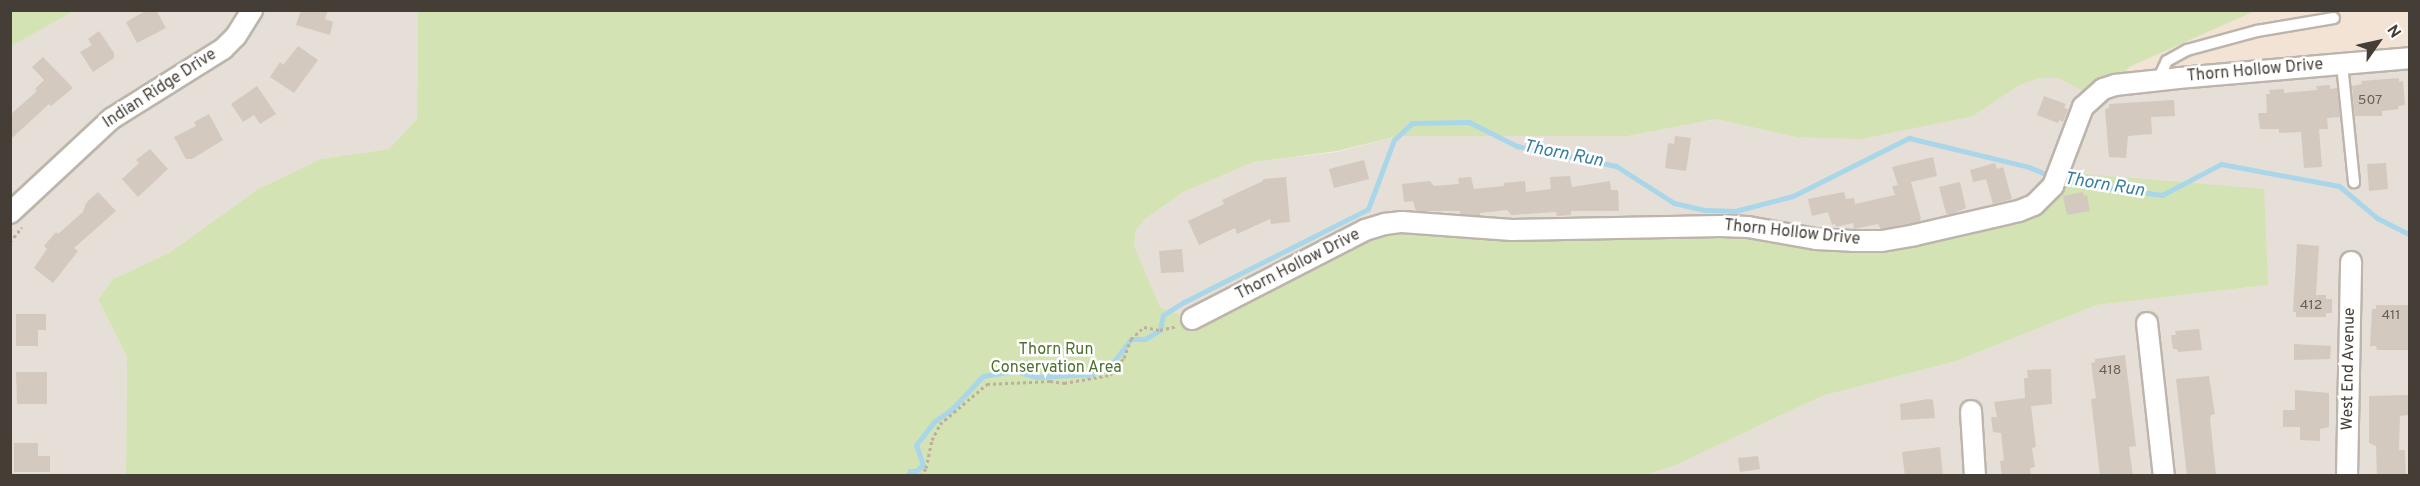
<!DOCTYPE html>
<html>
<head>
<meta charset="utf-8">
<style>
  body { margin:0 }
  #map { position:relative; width:2420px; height:486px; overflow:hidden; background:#f2eee8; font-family:Overpass,sans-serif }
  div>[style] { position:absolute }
  .residential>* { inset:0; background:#e6dfd7 }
  .commercial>* { inset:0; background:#f2e3d5 }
  .green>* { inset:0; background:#d3e3b4 }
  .stream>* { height:5px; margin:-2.5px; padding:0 2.5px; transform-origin:2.5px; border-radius:2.5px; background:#aad6e9 }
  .building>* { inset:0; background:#d3c9be }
  .path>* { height:3px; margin-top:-1.5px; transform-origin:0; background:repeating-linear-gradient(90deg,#bdaf9e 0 3px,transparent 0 6px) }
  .roads { filter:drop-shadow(2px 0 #bdb5ab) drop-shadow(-2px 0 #bdb5ab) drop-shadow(0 2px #bdb5ab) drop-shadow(0 -2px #bdb5ab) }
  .service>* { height:10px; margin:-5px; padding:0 5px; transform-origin:5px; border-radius:5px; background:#fff }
  .minor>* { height:20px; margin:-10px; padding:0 10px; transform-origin:10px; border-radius:10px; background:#fff }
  span { translate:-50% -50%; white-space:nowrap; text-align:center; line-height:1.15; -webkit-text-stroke:5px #fff; paint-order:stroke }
  .number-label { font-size:14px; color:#686159 }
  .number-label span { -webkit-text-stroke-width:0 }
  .street-label { font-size:16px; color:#453e37 }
  .park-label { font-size:16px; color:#4f7130 }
  .water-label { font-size:18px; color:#387ea0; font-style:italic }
  .frame { position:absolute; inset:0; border:12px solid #453e37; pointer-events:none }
  .north { position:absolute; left:2348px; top:12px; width:60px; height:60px; -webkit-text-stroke:4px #fff; paint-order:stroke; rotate:56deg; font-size:16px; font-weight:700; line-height:24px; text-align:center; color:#453e37 }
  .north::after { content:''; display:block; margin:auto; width:21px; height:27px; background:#453e37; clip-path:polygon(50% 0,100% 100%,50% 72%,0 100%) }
</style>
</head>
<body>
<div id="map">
  <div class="residential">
    <div style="clip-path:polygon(74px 11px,418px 11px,417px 119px,389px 149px,321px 159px,258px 189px,169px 253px,113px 279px,98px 299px,127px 357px,126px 475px,11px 475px,10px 46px)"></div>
    <div style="clip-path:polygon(2409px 58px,2409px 475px,1644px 475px,1674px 466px,1822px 396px,1956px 361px,2097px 305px,2268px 285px,2044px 197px,1957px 226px,1192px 319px,1158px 306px,1133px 251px,1136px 230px,1144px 220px,1183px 192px,1254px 162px,1337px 152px,1398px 136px,1628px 136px,1716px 119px,1796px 137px,1973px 116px,2020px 85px,2040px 78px,2058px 78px,2092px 96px)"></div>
  </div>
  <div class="commercial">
    <div style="clip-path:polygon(2255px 11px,2409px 11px,2409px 58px,2115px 85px,2129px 67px)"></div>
  </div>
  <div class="green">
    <div style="clip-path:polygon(11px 10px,74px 10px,74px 11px,11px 46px)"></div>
    <div style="clip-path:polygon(418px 11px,2255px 11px,2129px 67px,2115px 85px,2092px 96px,2058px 78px,2040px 78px,2020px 85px,1973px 116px,1861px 139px,1796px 137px,1716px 119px,1628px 136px,1398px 136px,1337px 151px,1254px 162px,1183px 192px,1144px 220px,1136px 230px,1134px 246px,1160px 307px,1192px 319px,1365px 230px,1574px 228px,1852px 241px,2019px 211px,2059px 172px,2264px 189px,2268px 285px,2097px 305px,1956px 361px,1822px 396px,1674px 466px,1644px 475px,126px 475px,127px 357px,98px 299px,113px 279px,169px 253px,258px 189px,321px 159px,389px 149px,417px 119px)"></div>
  </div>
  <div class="stream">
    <div style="left:2060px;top:181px;width:103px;rotate:7.8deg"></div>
    <div style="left:2162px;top:195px;width:67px;rotate:-27.7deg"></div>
    <div style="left:2221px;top:164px;width:120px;rotate:10.6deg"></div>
    <div style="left:2339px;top:186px;width:50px;rotate:40.1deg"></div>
    <div style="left:2377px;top:218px;width:37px;rotate:27deg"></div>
    <div style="left:908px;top:476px;width:5px;rotate:-68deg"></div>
    <div style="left:910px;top:471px;width:6px"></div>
    <div style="left:916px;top:471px;width:9px;rotate:-41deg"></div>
    <div style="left:923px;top:465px;width:21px;rotate:-109deg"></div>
    <div style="left:916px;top:445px;width:31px;rotate:-52deg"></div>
    <div style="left:935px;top:421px;width:19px;rotate:-35deg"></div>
    <div style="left:951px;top:410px;width:47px;rotate:-46.7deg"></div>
    <div style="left:983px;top:376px;width:33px;rotate:-9deg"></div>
    <div style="left:1016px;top:371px;width:21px;rotate:17deg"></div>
    <div style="left:1036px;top:377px;width:55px;rotate:-3.1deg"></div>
    <div style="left:1091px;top:374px;width:22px;rotate:-24deg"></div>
    <div style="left:1111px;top:365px;width:33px;rotate:-52deg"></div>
    <div style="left:1131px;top:339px;width:14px"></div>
    <div style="left:1145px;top:339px;width:17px;rotate:-31deg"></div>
    <div style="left:1160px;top:330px;width:15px;rotate:-79deg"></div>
    <div style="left:1163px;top:315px;width:25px;rotate:-32deg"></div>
    <div style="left:1184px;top:302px;width:206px;rotate:-26.8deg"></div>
    <div style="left:1368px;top:209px;width:74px;rotate:-69.4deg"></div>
    <div style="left:1394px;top:140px;width:25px;rotate:-43deg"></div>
    <div style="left:1412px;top:123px;width:57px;rotate:-1deg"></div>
    <div style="left:1469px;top:122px;width:54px;rotate:26.6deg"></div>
    <div style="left:1517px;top:146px;width:101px;rotate:11.4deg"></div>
    <div style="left:1616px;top:166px;width:69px;rotate:32.5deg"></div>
    <div style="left:1674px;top:203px;width:32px;rotate:13deg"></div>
    <div style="left:1705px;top:210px;width:30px;rotate:2deg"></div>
    <div style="left:1735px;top:211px;width:60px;rotate:-14.5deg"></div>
    <div style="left:1793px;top:196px;width:130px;rotate:-26.6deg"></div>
    <div style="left:1909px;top:138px;width:123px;rotate:13.6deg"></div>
    <div style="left:2029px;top:167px;width:25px;rotate:23deg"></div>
  </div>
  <div class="building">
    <div style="clip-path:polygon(147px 10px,156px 10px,166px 28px,137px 43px,126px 22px)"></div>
    <div style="clip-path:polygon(301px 10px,328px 10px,325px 19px,333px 22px,330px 35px,296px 25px)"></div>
    <div style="clip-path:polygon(99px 31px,114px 53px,114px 58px,93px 72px,80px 52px,92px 45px,88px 39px)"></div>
    <div style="clip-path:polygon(298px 46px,318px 60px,294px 93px,270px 77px,280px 62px,283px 65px)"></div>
    <div style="clip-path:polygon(43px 57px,73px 88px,51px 106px,49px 104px,10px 140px,10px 115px,37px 91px,35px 89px,44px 80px,32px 67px)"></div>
    <div style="clip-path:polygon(2399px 78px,2399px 82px,2403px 81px,2405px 105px,2398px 106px,2399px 109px,2382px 111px,2382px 116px,2355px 116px,2352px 86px,2362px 84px,2361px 81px)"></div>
    <div style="clip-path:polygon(2330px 85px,2330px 89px,2337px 88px,2340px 117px,2327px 118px,2328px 129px,2319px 129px,2322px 167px,2304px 168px,2301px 132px,2279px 133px,2279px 129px,2260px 129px,2258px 113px,2267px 113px,2266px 94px,2270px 94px,2269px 90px,2284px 89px,2284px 93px,2317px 90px,2316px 86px)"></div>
    <div style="clip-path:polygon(257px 86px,276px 114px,260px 124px,254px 115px,243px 122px,231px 104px)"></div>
    <div style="clip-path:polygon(2044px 96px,2066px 104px,2064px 108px,2068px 109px,2063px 122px,2059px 120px,2058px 123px,2037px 115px)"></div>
    <div style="clip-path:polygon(2174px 100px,2175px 116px,2151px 117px,2152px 134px,2128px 136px,2126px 158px,2109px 157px,2105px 109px,2109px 108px,2109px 104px)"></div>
    <div style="clip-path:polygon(209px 114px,223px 140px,192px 159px,186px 159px,174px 137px,196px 126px,194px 122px)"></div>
    <div style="clip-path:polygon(1675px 136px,1691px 138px,1686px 171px,1665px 168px,1668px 143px,1674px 144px)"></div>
    <div style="clip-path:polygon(150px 149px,168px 169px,138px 197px,122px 179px,139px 163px,136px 160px)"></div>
    <div style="clip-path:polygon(1933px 157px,1937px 176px,1911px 182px,1921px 219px,1918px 222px,1881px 229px,1878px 224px,1854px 229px,1853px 223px,1836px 227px,1835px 224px,1832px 225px,1828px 212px,1812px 216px,1808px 199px,1844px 192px,1846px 199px,1854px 198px,1855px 204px,1895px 195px,1892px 186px,1898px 185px,1892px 167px)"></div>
    <div style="clip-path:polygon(1364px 160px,1369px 179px,1334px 188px,1329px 169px)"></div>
    <div style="clip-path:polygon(1995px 163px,1997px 169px,2003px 167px,2012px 199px,1993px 204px,1986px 179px,1973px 182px,1970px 170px)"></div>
    <div style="clip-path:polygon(2386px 163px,2388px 189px,2369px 191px,2367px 164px)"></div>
    <div style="clip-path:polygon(1570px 176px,1572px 187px,1610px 181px,1611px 190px,1618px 190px,1619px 211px,1571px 211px,1571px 215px,1557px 216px,1556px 212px,1511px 215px,1507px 210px,1480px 213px,1480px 216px,1460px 214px,1460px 211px,1416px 211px,1413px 201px,1404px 202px,1402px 184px,1430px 181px,1434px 186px,1459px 184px,1458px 178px,1471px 177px,1474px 189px,1504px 186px,1504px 183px,1525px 181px,1526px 192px,1551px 189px,1550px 177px)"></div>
    <div style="clip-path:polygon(1286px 177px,1290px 222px,1271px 224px,1270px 219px,1237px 234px,1235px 228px,1199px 245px,1188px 221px,1224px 204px,1222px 200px,1263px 181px,1263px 179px)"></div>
    <div style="clip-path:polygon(1960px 182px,1966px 208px,1950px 215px,1946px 213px,1939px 187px)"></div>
    <div style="clip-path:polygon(98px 192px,116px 211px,74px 248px,78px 251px,53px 283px,34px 268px,47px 249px,44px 246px,56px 232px,58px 234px,83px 212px,86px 203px)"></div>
    <div style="clip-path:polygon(2083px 192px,2084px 196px,2087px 195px,2090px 211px,2067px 215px,2063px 196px)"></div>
    <div style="clip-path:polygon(2297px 244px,2319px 246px,2316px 295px,2326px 295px,2326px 299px,2332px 299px,2332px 313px,2326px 313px,2326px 317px,2296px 317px,2296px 312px,2293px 312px)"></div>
    <div style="clip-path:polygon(1182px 249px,1184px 272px,1161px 273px,1159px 251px)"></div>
    <div style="clip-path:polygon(2376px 305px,2408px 305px,2409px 350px,2377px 350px,2376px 346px,2370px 346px,2372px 309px,2376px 309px)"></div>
    <div style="clip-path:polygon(16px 314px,46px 314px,46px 330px,38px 330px,38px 346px,16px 346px)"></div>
    <div style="clip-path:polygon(2199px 329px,2202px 350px,2178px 352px,2177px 349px,2173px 349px,2171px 335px,2176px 335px,2175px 331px)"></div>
    <div style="clip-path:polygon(2294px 344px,2331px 346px,2330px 359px,2294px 360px)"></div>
    <div style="clip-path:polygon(2125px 355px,2136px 446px,2129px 447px,2133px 476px,2100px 476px,2091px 399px,2096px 398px,2091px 363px,2095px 362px,2095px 359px)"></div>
    <div style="clip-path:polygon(2051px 369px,2052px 404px,2031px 406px,2036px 447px,2032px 448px,2035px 467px,2030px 468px,2031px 476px,2002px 476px,2000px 461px,2004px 460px,2001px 433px,1993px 432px,1991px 417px,1997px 417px,1994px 402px,2025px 398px,2024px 378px,2028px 378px,2027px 370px)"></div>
    <div style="clip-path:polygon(16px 372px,47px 372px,47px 404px,17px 404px)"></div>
    <div style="clip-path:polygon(2209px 376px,2215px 414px,2211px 415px,2210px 419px,2216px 476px,2187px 476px,2176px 379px)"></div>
    <div style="clip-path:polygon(2295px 390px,2329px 393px,2329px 427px,2320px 429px,2320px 441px,2300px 440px,2300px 427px,2283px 427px,2283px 410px,2295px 410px)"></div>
    <div style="clip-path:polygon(2409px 395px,2409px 415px,2400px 416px,2399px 450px,2405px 450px,2406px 476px,2377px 476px,2376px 446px,2369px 443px,2369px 396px)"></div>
    <div style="clip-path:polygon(1928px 399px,1933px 400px,1935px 418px,1901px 420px,1900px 404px)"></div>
    <div style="clip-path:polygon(14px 443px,38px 443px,38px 456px,50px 456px,50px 472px,14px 472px)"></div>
    <div style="clip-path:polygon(1940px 447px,1943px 476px,1905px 476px,1902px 452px)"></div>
    <div style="clip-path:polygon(1758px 456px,1760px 469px,1740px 472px,1738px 458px)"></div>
  </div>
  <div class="path">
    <div style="left:10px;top:242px;width:19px;rotate:-51deg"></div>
    <div style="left:921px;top:476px;width:9px;rotate:-58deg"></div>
    <div style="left:926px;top:468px;width:29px;rotate:-78deg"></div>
    <div style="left:932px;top:440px;width:18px;rotate:-63deg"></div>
    <div style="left:940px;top:424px;width:62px;rotate:-40.4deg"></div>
    <div style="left:987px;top:384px;width:63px;rotate:-2.7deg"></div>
    <div style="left:1050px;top:381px;width:14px;rotate:8deg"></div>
    <div style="left:1064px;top:383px;width:47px;rotate:-9.9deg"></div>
    <div style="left:1110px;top:375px;width:22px;rotate:-51deg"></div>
    <div style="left:1124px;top:358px;width:20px;rotate:-70deg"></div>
    <div style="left:1131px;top:339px;width:18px;rotate:-43deg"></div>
    <div style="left:1144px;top:327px;width:16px;rotate:11deg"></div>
    <div style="left:1160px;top:330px;width:17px;rotate:-13deg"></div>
  </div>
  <div class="roads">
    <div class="service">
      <div style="left:2342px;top:64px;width:119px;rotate:84.2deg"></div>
      <div style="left:2158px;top:80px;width:21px;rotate:-65deg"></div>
      <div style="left:2167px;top:61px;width:23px;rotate:-29deg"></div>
      <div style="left:2187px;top:50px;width:73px;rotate:-15.2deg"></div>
      <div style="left:2257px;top:31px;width:78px;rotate:-9.6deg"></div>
    </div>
    <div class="minor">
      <div style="left:10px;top:213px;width:138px;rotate:-42.9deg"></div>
      <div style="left:111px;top:119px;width:132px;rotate:-32deg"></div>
      <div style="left:223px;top:49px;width:18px;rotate:-45deg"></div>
      <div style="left:236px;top:36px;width:31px;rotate:-58deg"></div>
      <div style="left:1192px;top:319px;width:195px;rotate:-27.2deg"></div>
      <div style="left:1365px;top:230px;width:21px;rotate:-17deg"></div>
      <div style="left:1385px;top:224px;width:17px;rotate:-7deg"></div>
      <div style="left:1402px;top:222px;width:110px;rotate:4.2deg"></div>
      <div style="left:1512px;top:230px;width:209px;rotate:-1.1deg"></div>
      <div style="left:1721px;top:226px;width:27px;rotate:2deg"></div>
      <div style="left:1748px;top:227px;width:69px;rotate:10deg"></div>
      <div style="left:1816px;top:239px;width:36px;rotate:3deg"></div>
      <div style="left:1852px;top:241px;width:30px"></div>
      <div style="left:1882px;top:241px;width:34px;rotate:-10deg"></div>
      <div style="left:1915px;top:235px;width:107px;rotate:-13deg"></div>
      <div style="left:2019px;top:211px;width:16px;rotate:-22deg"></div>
      <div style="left:2034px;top:205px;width:27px;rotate:-45deg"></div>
      <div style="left:2053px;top:186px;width:85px;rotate:-69.2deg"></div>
      <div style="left:2083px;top:107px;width:27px;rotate:-42deg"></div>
      <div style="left:2103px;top:89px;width:13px;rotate:-18deg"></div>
      <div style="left:2115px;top:85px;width:64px;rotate:-6.2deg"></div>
      <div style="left:2179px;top:78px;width:232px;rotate:-4.9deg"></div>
      <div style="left:2147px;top:323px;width:154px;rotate:83.7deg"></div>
      <div style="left:1971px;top:411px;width:65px;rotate:86.5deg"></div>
      <div style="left:2347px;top:476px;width:214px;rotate:-88.9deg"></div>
    </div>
  </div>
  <div class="number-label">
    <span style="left:2370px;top:101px">507</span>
    <span style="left:2311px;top:306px">412</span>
    <span style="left:2391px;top:316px">411</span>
    <span style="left:2110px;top:371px">418</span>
  </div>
  <div class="street-label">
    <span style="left:2255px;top:71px;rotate:-5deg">Thorn Hollow Drive</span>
    <span style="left:160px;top:89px;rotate:-33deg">Indian Ridge Drive</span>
    <span style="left:1792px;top:233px;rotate:6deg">Thorn Hollow Drive</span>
    <span style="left:1298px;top:265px;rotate:-27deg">Thorn Hollow Drive</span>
    <span style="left:2349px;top:369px;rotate:-89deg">West End Avenue</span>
  </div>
  <div class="park-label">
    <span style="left:1056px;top:359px">Thorn Run<br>Conservation Area</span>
  </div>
  <div class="water-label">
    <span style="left:1563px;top:155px;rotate:11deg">Thorn Run</span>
    <span style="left:2104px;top:186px;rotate:9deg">Thorn Run</span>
  </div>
  <div class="frame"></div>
  <div class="north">N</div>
</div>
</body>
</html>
